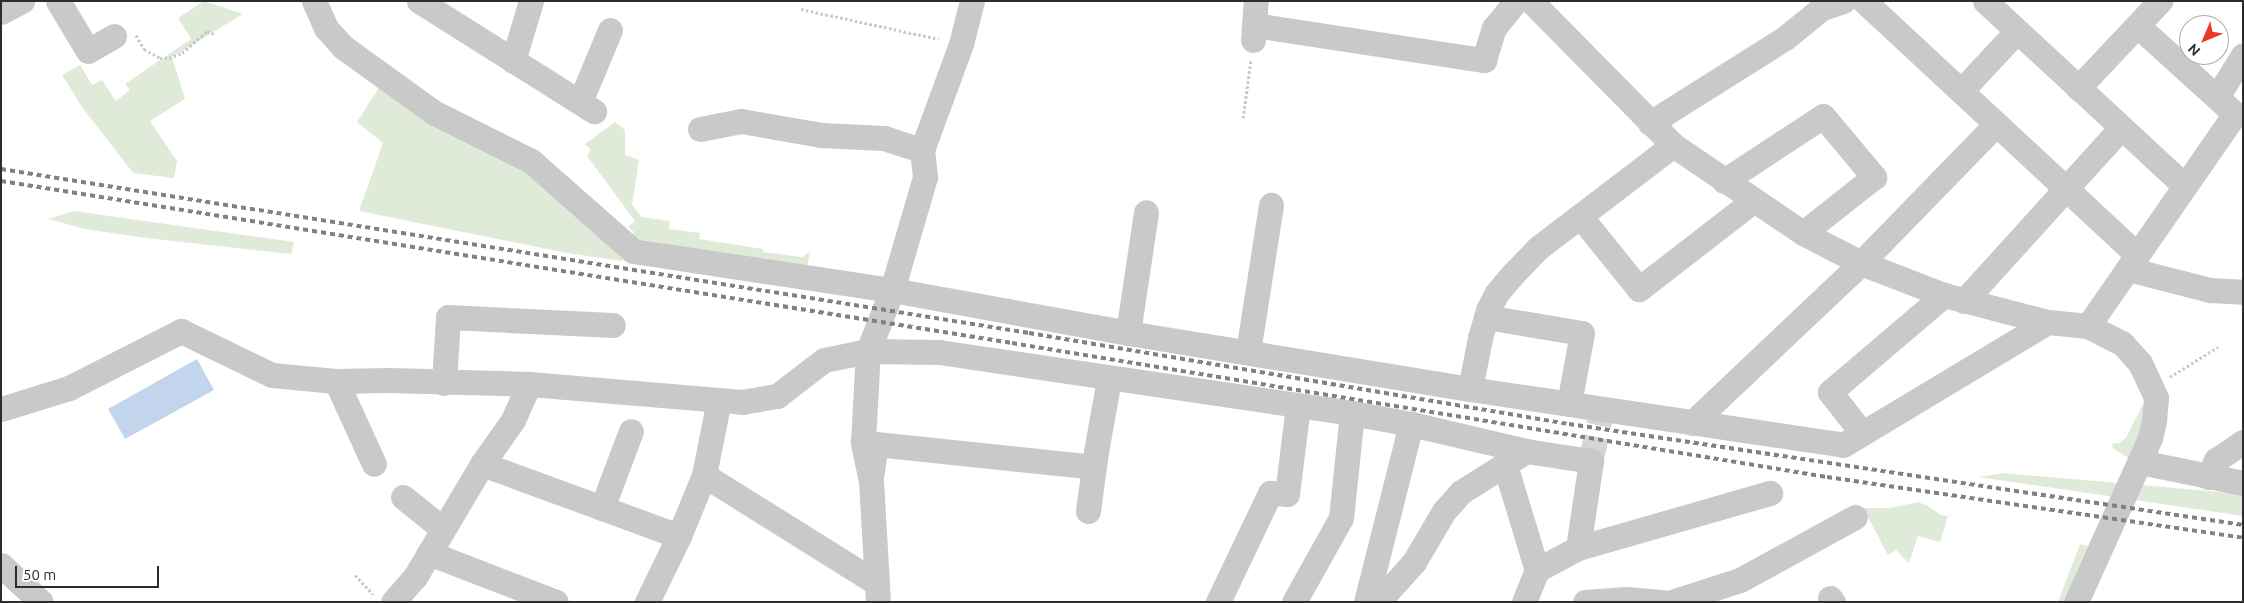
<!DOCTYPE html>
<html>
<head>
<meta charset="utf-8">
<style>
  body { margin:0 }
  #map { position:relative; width:2244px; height:603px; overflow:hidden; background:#fff; font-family:Ubuntu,sans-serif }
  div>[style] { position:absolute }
  .green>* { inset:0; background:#dfebd8 }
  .water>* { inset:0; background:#c3d5ec }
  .minor-tunnel>* { height:25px; margin-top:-12.5px; transform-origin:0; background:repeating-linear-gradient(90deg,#d5d5d5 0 25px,transparent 0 37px) }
  .path>* { height:3px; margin-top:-1.5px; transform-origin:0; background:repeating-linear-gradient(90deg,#c9c9c9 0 2.5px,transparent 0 5px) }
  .minor>* { height:25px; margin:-12.5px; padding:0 12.5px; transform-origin:12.5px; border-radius:12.5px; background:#c9c9c9 }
  .rail>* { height:4px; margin-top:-2px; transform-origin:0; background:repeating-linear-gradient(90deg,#818181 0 5px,transparent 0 9px) }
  span { translate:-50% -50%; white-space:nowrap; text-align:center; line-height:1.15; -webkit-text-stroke:5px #fff; paint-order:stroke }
  .frame { position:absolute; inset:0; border:2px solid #2c2c2c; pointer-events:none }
  .north { position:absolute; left:2179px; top:15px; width:50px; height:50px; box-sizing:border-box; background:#fff; border:1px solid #ababab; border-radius:50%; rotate:225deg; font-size:14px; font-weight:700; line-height:20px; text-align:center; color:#2c2c2c }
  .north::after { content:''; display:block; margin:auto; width:18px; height:22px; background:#ed3624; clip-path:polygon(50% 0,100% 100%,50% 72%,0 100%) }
  .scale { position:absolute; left:15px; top:566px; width:144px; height:22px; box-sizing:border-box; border:2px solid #2c2c2c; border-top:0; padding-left:6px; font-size:15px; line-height:18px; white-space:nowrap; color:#2c2c2c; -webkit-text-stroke:4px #fff; paint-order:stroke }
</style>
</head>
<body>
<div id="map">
  <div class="green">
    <div style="clip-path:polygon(204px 1px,243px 14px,172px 57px,185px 99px,150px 121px,177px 161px,174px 178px,133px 173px,82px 107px,62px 75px,80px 65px,92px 85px,102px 80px,116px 101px,130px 90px,125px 84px,191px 39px,178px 18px)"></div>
    <div style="clip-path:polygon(380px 86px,439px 126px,534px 177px,625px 254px,622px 261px,567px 253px,359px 211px,383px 143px,357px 122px)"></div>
    <div style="clip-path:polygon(615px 122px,625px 130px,625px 155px,639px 160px,632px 205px,642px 217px,670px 221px,669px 229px,700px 233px,699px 239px,763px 249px,763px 252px,802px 257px,810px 252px,807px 268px,630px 238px,634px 232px,628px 227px,635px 221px,587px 156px,591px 150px,585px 144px)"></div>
    <div style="clip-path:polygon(74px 211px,294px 242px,291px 254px,146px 238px,85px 229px,48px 219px)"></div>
    <div style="clip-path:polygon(2143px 404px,2146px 416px,2130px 459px,2113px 448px,2112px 444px,2119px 443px,2126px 438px)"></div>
    <div style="clip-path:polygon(2003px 473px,2243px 494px,2243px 516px,1979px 477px)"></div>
    <div style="clip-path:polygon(1918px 502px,1928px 506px,1941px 515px,1948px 516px,1940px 542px,1918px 536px,1909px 563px,1896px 550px,1888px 555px,1863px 508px,1890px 508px)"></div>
    <div style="clip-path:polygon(2080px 544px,2088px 546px,2063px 602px,2058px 602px)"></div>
  </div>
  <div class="water">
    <div style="clip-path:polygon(197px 359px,214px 390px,125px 439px,108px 409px)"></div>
  </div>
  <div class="minor-tunnel">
    <div style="left:1591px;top:461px;width:53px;rotate:-78.1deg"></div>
  </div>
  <div class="path">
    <div style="left:801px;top:9px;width:141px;rotate:12.3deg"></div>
    <div style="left:136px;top:35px;width:16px;rotate:60deg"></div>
    <div style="left:144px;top:49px;width:18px;rotate:29deg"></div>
    <div style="left:160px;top:58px;width:9px"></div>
    <div style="left:169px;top:58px;width:14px;rotate:-21deg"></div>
    <div style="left:182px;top:53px;width:33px;rotate:-41deg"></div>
    <div style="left:207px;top:31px;width:8px;rotate:23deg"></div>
    <div style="left:1243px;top:118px;width:59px;rotate:-82.1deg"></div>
    <div style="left:2170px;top:377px;width:57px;rotate:-32deg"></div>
    <div style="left:355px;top:575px;width:26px;rotate:47deg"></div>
  </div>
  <div class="minor">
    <div style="left:58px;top:1px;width:58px;rotate:59deg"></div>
    <div style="left:88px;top:51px;width:30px;rotate:-30deg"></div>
    <div style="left:314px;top:1px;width:30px;rotate:66deg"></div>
    <div style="left:326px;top:28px;width:25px;rotate:48deg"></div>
    <div style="left:343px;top:47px;width:111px;rotate:35.8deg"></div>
    <div style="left:433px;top:112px;width:110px;rotate:26.6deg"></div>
    <div style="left:531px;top:161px;width:136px;rotate:41.4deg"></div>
    <div style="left:633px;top:251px;width:262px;rotate:8.6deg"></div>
    <div style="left:892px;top:290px;width:240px;rotate:10.3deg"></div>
    <div style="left:1128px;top:333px;width:347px;rotate:9.3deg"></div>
    <div style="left:1470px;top:389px;width:377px;rotate:8.5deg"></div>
    <div style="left:1843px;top:445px;width:239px;rotate:-31deg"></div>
    <div style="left:419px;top:1px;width:207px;rotate:32.2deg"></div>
    <div style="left:1531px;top:1px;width:202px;rotate:45.4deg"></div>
    <div style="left:1673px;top:145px;width:157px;rotate:34.1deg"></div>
    <div style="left:1803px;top:233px;width:65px;rotate:27.3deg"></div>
    <div style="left:1861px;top:263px;width:89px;rotate:21.1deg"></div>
    <div style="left:1944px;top:295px;width:107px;rotate:14.6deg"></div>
    <div style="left:2048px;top:322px;width:40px;rotate:5.7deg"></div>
    <div style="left:2088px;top:326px;width:38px;rotate:27deg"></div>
    <div style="left:2122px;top:343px;width:27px;rotate:48deg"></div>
    <div style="left:2140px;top:363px;width:38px;rotate:65deg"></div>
    <div style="left:2156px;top:398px;width:23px;rotate:95deg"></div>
    <div style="left:2154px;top:421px;width:17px;rotate:103deg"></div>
    <div style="left:2150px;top:438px;width:180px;rotate:114.3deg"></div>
    <div style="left:1864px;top:1px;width:373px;rotate:42.9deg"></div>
    <div style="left:1985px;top:1px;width:271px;rotate:42.8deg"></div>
    <div style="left:1px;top:12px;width:24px;rotate:-28deg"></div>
    <div style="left:1254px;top:25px;width:233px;rotate:8.7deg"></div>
    <div style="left:1484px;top:60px;width:34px;rotate:-73deg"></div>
    <div style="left:1494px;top:28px;width:35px;rotate:-51deg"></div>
    <div style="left:1253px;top:40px;width:39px;rotate:-86deg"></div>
    <div style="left:513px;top:61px;width:63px;rotate:-73.3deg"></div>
    <div style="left:2078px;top:88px;width:120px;rotate:-46.7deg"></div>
    <div style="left:1961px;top:91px;width:81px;rotate:-47deg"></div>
    <div style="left:2217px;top:97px;width:49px;rotate:-58.2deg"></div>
    <div style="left:580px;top:102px;width:78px;rotate:-67.4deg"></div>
    <div style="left:1650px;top:123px;width:160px;rotate:-32.2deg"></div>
    <div style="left:1785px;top:38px;width:48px;rotate:-39deg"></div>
    <div style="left:1822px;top:8px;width:22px;rotate:-18deg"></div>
    <div style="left:700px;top:129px;width:42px;rotate:-11deg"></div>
    <div style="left:741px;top:121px;width:81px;rotate:9.9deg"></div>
    <div style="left:821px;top:135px;width:63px;rotate:2.7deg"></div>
    <div style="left:884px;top:138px;width:40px;rotate:18deg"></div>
    <div style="left:1724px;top:181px;width:118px;rotate:-33.3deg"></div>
    <div style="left:1823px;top:116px;width:80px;rotate:50.1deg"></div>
    <div style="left:1874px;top:177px;width:90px;rotate:141.7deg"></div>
    <div style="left:1580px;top:216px;width:94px;rotate:51.1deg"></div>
    <div style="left:1639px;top:289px;width:144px;rotate:-37.7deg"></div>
    <div style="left:2128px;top:269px;width:85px;rotate:14.4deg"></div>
    <div style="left:2210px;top:290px;width:33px;rotate:3deg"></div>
    <div style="left:1964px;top:301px;width:234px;rotate:-47.8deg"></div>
    <div style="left:1486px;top:317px;width:97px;rotate:9.5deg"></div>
    <div style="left:1582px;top:333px;width:72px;rotate:100.4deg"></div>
    <div style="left:2088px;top:326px;width:258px;rotate:-55.3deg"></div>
    <div style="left:2235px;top:114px;width:131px;rotate:-137.8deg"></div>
    <div style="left:1128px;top:333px;width:122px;rotate:-81.5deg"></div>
    <div style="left:1248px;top:352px;width:149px;rotate:-81.1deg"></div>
    <div style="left:336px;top:381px;width:91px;rotate:65.4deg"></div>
    <div style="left:444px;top:383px;width:66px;rotate:-86.5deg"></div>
    <div style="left:448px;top:317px;width:165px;rotate:2.8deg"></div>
    <div style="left:1470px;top:389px;width:52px;rotate:-78.9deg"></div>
    <div style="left:1480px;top:338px;width:29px;rotate:-74deg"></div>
    <div style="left:1488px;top:310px;width:18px;rotate:-63deg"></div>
    <div style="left:1496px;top:294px;width:25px;rotate:-50deg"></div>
    <div style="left:1512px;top:275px;width:37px;rotate:-46deg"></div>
    <div style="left:1538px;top:248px;width:170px;rotate:-37.3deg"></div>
    <div style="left:1px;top:409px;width:71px;rotate:-17.2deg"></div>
    <div style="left:69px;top:388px;width:126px;rotate:-27deg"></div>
    <div style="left:181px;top:331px;width:101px;rotate:25.8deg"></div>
    <div style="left:272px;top:375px;width:64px;rotate:5.4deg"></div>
    <div style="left:336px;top:381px;width:53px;rotate:-1.1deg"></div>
    <div style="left:389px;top:380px;width:140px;rotate:1.6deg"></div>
    <div style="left:529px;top:384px;width:214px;rotate:4.8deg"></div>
    <div style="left:742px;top:402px;width:36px;rotate:-10deg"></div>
    <div style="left:777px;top:396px;width:59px;rotate:-37.5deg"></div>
    <div style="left:824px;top:360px;width:45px;rotate:-11.6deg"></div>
    <div style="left:868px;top:351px;width:71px;rotate:0.8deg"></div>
    <div style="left:939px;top:352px;width:417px;rotate:8.4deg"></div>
    <div style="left:1352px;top:413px;width:60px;rotate:10.6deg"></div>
    <div style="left:1411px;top:424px;width:118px;rotate:13.2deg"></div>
    <div style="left:1692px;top:423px;width:233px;rotate:-43.4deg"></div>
    <div style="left:1861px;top:263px;width:194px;rotate:-45.8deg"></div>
    <div style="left:1862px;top:433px;width:52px;rotate:-128deg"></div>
    <div style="left:1830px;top:392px;width:150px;rotate:-40.4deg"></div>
    <div style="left:2140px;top:462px;width:105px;rotate:11.5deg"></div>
    <div style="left:482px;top:464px;width:210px;rotate:20.1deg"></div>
    <div style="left:1505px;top:465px;width:110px;rotate:73.1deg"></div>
    <div style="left:872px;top:471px;width:27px;rotate:-82deg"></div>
    <div style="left:876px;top:444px;width:219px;rotate:6deg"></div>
    <div style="left:704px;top:475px;width:202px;rotate:32deg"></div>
    <div style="left:2208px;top:477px;width:19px;rotate:-65deg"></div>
    <div style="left:2216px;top:460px;width:32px;rotate:-34deg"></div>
    <div style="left:403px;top:497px;width:51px;rotate:38.7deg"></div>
    <div style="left:602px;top:508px;width:82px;rotate:-69.4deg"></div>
    <div style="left:1088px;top:511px;width:60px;rotate:-82.3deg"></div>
    <div style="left:1096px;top:452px;width:74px;rotate:-79.9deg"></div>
    <div style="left:429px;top:553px;width:136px;rotate:21.1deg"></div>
    <div style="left:1px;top:565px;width:54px;rotate:42.8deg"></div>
    <div style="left:1830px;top:598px;width:5px;rotate:53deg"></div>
    <div style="left:393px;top:602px;width:33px;rotate:-49deg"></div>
    <div style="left:415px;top:577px;width:131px;rotate:-59.3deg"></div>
    <div style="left:482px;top:464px;width:54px;rotate:-54.8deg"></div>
    <div style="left:513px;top:420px;width:39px;rotate:-66deg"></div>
    <div style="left:647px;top:602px;width:73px;rotate:-64.1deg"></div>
    <div style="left:679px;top:536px;width:66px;rotate:-67.7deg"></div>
    <div style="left:704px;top:475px;width:76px;rotate:-78.7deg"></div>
    <div style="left:878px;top:602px;width:121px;rotate:-93.3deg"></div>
    <div style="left:871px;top:481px;width:40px;rotate:-102deg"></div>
    <div style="left:863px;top:442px;width:91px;rotate:-86.9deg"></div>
    <div style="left:868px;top:351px;width:66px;rotate:-68.5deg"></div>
    <div style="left:892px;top:290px;width:118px;rotate:-73.7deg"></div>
    <div style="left:925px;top:177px;width:27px;rotate:-96deg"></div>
    <div style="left:922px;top:150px;width:113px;rotate:-69.8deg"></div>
    <div style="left:961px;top:44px;width:44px;rotate:-75.7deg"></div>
    <div style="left:1218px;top:602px;width:121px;rotate:-64.5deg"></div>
    <div style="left:1270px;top:493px;width:17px;rotate:3deg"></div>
    <div style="left:1287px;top:494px;width:89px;rotate:-82.9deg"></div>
    <div style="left:1294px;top:602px;width:96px;rotate:-60.8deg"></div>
    <div style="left:1341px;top:518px;width:106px;rotate:-84deg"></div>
    <div style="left:1366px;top:602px;width:184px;rotate:-75.8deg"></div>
    <div style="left:1378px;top:602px;width:54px;rotate:-48deg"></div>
    <div style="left:1414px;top:562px;width:59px;rotate:-59.5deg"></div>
    <div style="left:1444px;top:511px;width:25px;rotate:-48deg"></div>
    <div style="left:1461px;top:492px;width:77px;rotate:-32.2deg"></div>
    <div style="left:1526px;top:451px;width:66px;rotate:8.7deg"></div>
    <div style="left:1591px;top:461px;width:88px;rotate:98.5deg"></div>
    <div style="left:1524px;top:602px;width:35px;rotate:-68deg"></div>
    <div style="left:1537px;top:570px;width:47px;rotate:-28.2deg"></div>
    <div style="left:1578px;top:548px;width:200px;rotate:-16deg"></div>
    <div style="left:1585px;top:602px;width:41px;rotate:-4.2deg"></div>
    <div style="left:1626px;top:599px;width:37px;rotate:5deg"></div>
    <div style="left:1672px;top:602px;width:71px;rotate:-17.9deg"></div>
    <div style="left:1740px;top:580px;width:131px;rotate:-28.7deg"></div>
  </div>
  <div class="rail">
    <div style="left:1px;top:169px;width:1041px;rotate:9.06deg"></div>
    <div style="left:1029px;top:333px;width:548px;rotate:9.57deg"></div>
    <div style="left:1569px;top:424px;width:682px;rotate:8.52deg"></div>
    <div style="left:1px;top:181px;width:1024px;rotate:9.1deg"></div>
    <div style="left:1012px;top:343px;width:826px;rotate:9.34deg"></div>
    <div style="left:1827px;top:477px;width:420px;rotate:8.3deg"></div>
  </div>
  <div class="frame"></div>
  <div class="north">N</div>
  <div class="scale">50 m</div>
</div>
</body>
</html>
